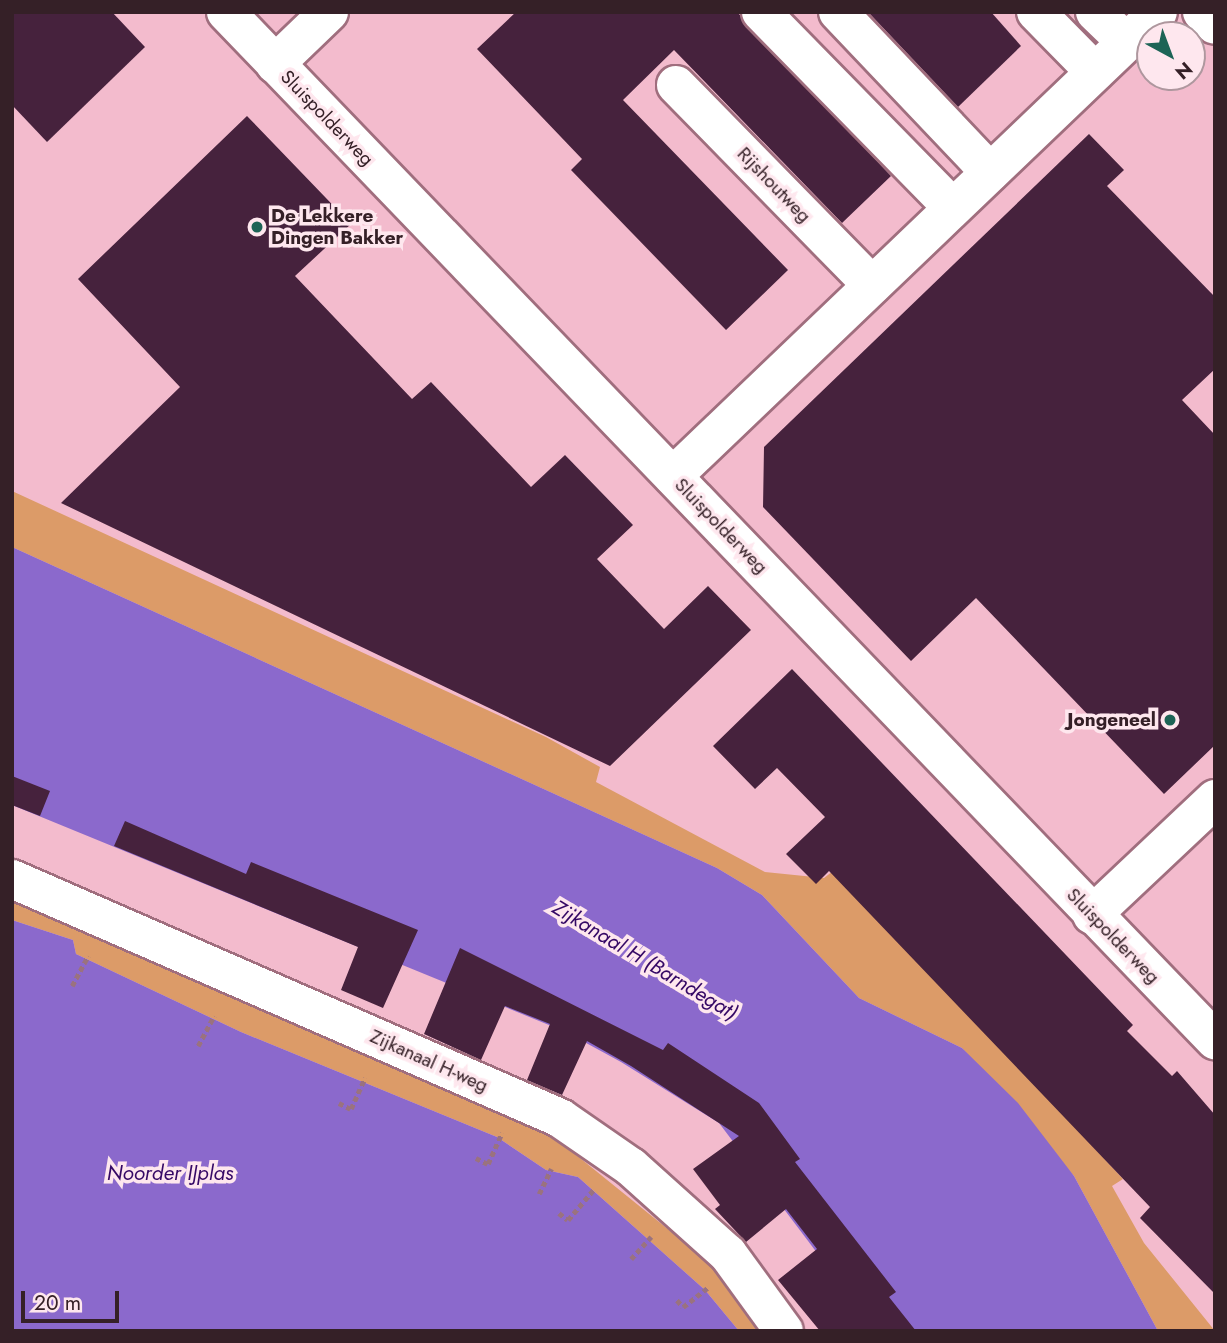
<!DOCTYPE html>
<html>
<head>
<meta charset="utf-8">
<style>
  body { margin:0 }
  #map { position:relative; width:1227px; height:1343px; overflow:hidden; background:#f3bbcd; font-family:Jost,sans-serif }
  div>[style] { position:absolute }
  .green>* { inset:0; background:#dc9b68 }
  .water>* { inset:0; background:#8b69cc }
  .building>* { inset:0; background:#46223d }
  .path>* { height:4.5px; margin-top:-2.25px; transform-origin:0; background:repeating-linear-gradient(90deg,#9a727f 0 5px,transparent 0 8.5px) }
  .roads { filter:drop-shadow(2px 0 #a06e7e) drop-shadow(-2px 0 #a06e7e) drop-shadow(0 2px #a06e7e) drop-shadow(0 -2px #a06e7e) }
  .minor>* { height:38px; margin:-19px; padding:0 19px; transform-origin:19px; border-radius:19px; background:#fff }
  .dots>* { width:19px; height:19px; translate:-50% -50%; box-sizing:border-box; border:4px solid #fee7ee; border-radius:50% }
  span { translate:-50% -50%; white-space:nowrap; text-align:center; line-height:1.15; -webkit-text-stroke:7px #fee7ee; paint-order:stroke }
  .street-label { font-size:19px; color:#352027 }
  .poi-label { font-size:19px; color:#352027; font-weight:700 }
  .left { translate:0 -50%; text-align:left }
  .right { translate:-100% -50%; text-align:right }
  .water-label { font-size:21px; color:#350865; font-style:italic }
  .frame { position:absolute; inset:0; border:14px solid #352027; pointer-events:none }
  .north { position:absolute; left:1136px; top:21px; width:70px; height:70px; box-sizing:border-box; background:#fee7ee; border:2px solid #ae979e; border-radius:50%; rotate:139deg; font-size:19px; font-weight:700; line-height:28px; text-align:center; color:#352027 }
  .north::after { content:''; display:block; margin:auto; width:24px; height:32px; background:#1d6456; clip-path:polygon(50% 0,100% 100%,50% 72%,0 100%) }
  .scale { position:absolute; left:21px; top:1291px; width:98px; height:32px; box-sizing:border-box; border:4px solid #352027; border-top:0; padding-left:9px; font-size:21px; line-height:24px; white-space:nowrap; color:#352027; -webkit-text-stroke:5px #fee7ee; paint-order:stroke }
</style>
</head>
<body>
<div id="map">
  <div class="green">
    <div style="clip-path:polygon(12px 491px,546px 737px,600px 767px,596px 782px,765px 872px,824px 878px,837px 868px,1123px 1179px,1112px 1186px,1144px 1243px,1215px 1331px,1158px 1331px,1074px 1176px,962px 1048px,859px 998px,762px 895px,717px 868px,12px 547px)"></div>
    <div style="clip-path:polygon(12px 901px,549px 1133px,716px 1268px,762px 1331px,739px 1331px,705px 1290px,578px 1177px,546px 1170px,497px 1137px,241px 1032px,76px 954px,73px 940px,12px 920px)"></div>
  </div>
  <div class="water">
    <div style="clip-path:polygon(12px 547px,717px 868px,762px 895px,859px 998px,962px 1048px,1018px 1103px,1074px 1176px,1158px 1331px,876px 1331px,719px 1123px,621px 1062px,566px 1032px,12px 805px)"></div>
    <div style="clip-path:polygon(12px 920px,73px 940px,76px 954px,241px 1032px,497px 1137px,546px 1170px,578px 1177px,705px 1290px,739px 1331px,12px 1331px)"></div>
  </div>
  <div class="building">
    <div style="clip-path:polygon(12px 12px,112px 12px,145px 47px,47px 142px,12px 105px)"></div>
    <div style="clip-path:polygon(516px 12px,737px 12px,891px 176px,842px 223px,674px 50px,623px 100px,788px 270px,726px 330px,571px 170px,582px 159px,477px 49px)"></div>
    <div style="clip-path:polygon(868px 12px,991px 12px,1021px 46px,958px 107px)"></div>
    <div style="clip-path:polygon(247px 116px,351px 224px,295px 276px,412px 399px,431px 382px,531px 487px,565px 455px,633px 525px,597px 559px,664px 629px,708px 586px,751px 630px,610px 766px,61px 503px,180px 387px,78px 279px)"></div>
    <div style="clip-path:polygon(1089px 134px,1124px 170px,1107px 186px,1215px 297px,1215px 369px,1182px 400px,1215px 435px,1215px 745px,1164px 794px,976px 598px,911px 661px,763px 507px,764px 447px)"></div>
    <div style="clip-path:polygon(792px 669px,1133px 1025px,1127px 1031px,1172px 1076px,1177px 1071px,1215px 1115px,1215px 1294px,1140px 1218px,1150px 1207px,829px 871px,816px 884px,786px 854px,825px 817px,777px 768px,755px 789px,713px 746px)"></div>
    <div style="clip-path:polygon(12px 776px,50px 791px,40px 816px,12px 805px)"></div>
    <div style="clip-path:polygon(125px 821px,246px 874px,251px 862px,418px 930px,383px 1008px,341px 990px,358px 947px,114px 846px)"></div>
    <div style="clip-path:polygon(460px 948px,663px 1050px,668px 1043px,759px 1103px,800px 1159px,795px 1162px,896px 1292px,889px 1297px,916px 1331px,820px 1331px,778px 1280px,817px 1249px,786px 1209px,746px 1242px,715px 1209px,720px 1205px,693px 1169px,739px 1136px,631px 1066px,587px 1041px,562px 1095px,527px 1080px,550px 1024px,505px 1006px,481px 1060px,424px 1034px)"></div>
  </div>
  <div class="path">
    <div style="left:72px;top:986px;width:34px;rotate:-62deg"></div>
    <div style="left:198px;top:1046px;width:34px;rotate:-62deg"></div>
    <div style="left:339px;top:1103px;width:13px;rotate:27deg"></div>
    <div style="left:351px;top:1109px;width:34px;rotate:-66deg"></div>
    <div style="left:476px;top:1158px;width:13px;rotate:27deg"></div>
    <div style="left:488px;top:1164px;width:34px;rotate:-66deg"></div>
    <div style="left:539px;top:1194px;width:28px;rotate:-64deg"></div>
    <div style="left:559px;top:1213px;width:11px;rotate:38deg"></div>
    <div style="left:568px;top:1220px;width:39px;rotate:-50deg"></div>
    <div style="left:631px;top:1259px;width:30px;rotate:-48deg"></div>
    <div style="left:677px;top:1300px;width:9px;rotate:49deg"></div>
    <div style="left:683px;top:1307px;width:31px;rotate:-38deg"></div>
  </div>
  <div class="roads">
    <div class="minor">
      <div style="left:226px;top:12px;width:1427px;rotate:46.11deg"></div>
      <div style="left:761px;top:12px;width:274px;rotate:45.6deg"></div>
      <div style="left:838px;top:12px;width:221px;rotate:46.5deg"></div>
      <div style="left:1036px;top:12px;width:84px;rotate:45.5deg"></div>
      <div style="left:1095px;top:12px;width:43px;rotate:44.1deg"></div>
      <div style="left:1202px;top:12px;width:18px;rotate:45deg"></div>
      <div style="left:275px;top:64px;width:75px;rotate:-43.9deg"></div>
      <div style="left:676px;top:85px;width:280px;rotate:45.6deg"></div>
      <div style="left:673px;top:476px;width:671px;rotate:-43.73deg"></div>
      <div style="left:12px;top:879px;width:598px;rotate:23.56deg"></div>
      <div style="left:560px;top:1118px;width:86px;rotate:34.6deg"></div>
      <div style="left:631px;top:1167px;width:130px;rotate:41.9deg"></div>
      <div style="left:728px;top:1254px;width:95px;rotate:54deg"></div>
      <div style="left:1092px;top:915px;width:169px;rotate:-43.3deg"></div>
    </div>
  </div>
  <div class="dots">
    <div style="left:257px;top:227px;background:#1d6456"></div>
    <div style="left:1170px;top:720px;background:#1d6456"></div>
  </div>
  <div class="street-label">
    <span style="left:327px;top:118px;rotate:46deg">Sluispolderweg</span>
    <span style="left:774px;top:185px;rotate:46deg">Rijshoutweg</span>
    <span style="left:721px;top:526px;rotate:46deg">Sluispolderweg</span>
    <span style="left:1113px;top:936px;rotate:46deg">Sluispolderweg</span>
    <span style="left:429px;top:1061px;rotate:24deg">Zijkanaal H-weg</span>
  </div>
  <div class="poi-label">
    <span class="left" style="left:271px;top:227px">De Lekkere<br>Dingen Bakker</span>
    <span class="right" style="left:1156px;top:720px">Jongeneel</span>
  </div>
  <div class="water-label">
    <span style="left:645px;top:960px;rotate:31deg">Zijkanaal H (Barndegat)</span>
    <span style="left:170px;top:1173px">Noorder IJplas</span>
  </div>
  <div class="frame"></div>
  <div class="north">N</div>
  <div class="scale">20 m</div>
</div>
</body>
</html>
